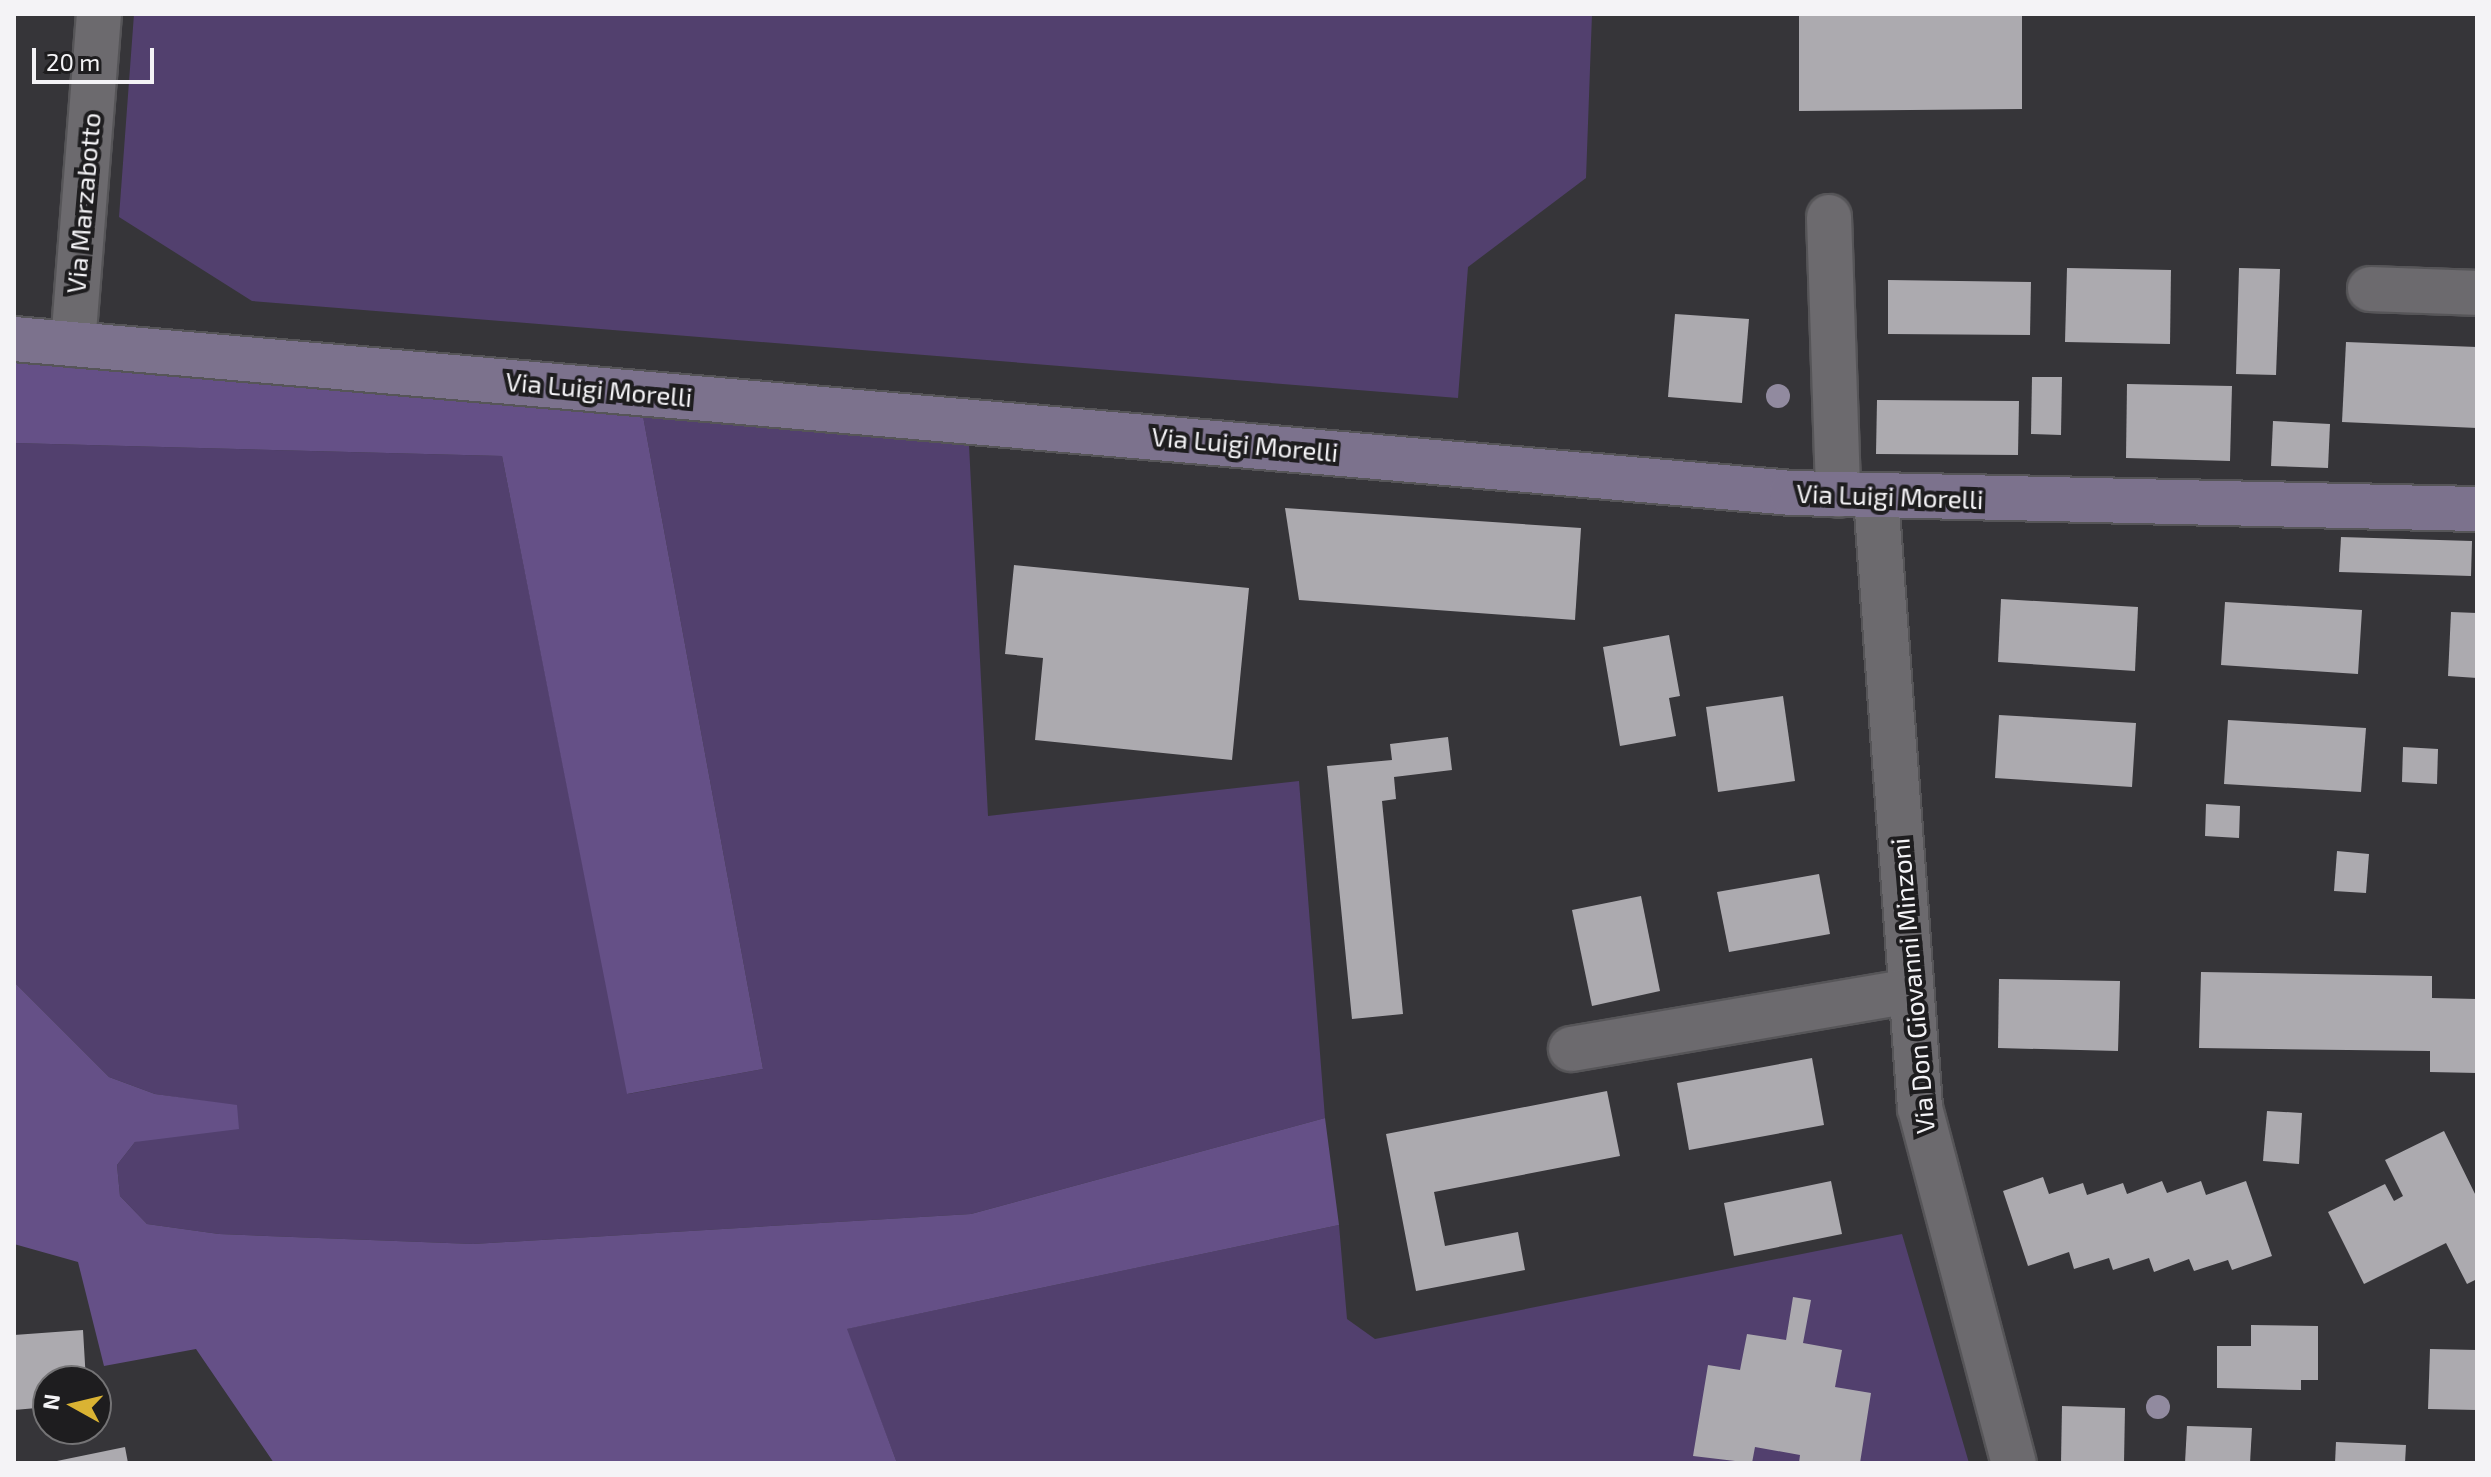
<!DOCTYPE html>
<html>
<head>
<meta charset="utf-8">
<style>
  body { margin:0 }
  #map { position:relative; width:2491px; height:1477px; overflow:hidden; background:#363539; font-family:"Exo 2",sans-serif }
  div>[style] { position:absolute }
  .green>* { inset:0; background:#52406e }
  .forest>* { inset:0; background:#655087 }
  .building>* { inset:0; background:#acaaaf }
  .roads { filter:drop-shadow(2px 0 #565558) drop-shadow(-2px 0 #565558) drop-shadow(0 2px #565558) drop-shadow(0 -2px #565558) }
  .street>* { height:44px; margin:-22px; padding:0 22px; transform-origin:22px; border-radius:22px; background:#6c6a6e }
  .secondary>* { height:44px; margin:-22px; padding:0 22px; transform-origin:22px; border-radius:22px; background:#7c728d }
  .trees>* { width:24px; height:24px; margin:-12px; border-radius:50%; background:#918a9f }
  span { translate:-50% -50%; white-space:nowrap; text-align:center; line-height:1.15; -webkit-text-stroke:8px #1e1d1f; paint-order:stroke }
  .street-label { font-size:26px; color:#f4f3f6 }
  .frame { position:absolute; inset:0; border:16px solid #f4f3f6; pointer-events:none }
  .north { position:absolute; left:32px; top:1365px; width:80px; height:80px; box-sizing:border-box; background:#1e1d1f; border:2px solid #747375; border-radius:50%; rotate:278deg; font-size:22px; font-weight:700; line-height:32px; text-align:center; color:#f4f3f6 }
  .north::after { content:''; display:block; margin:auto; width:28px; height:36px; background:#dab333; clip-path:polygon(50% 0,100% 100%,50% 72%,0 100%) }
  .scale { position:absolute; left:32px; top:48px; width:122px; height:36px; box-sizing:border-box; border:4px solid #f4f3f6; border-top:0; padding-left:10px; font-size:24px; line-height:28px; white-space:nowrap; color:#f4f3f6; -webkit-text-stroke:6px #1e1d1f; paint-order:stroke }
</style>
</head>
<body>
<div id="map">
  <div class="green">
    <div style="clip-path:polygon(134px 14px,1592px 14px,1586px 178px,1468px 267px,1458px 398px,252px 301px,119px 217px)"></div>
    <div style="clip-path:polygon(643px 416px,969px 445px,988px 816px,1299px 781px,1325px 1118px,971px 1214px,473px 1244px,219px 1234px,147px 1224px,120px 1196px,117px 1165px,135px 1142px,237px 1106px,155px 1094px,109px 1077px,14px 982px,14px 443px,502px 456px,628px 1094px,763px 1069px)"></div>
    <div style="clip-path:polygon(1339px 1225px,1347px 1319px,1375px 1339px,1902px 1234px,1969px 1463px,897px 1463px,846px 1329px)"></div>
  </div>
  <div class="forest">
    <div style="clip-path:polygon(14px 361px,643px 416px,763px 1069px,627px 1094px,502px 456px,14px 443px)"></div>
    <div style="clip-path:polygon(14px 982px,109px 1077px,155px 1094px,237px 1105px,239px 1129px,135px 1142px,117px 1165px,120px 1196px,147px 1224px,219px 1234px,473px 1244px,971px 1214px,1325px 1118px,1339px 1225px,847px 1329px,897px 1463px,274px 1463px,196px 1349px,104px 1366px,78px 1262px,14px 1244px)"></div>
  </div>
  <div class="building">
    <div style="clip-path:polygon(1799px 14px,2022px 14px,2022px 109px,1799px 111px)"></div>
    <div style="clip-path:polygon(2067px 268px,2171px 270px,2170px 344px,2065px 342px)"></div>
    <div style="clip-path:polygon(2239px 268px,2280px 269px,2276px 375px,2236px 374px)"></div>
    <div style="clip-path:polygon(1888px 280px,2031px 282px,2030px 335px,1888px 334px)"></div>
    <div style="clip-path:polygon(1675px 314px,1749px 319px,1742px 403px,1668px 397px)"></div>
    <div style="clip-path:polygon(2346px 342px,2477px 347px,2477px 428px,2342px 422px)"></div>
    <div style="clip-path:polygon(2032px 377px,2062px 377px,2061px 435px,2031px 434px)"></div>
    <div style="clip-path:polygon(2127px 384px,2232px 386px,2230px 461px,2126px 458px)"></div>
    <div style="clip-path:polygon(1877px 400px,2019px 401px,2018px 455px,1876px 454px)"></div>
    <div style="clip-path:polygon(2273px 421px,2330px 424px,2328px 468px,2271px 466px)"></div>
    <div style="clip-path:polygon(1285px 508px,1581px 528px,1575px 620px,1299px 600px)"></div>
    <div style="clip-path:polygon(2341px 537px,2472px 541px,2471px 576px,2339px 572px)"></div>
    <div style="clip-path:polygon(1014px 565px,1249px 588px,1232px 760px,1035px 740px,1043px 658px,1005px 654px)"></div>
    <div style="clip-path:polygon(2001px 599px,2138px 607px,2135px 671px,1998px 662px)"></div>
    <div style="clip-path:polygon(2225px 602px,2362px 610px,2358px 674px,2221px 665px)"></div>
    <div style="clip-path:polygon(2451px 612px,2477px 613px,2477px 678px,2448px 676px)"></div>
    <div style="clip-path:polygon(1669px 635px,1680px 696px,1669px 698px,1676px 736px,1620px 746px,1603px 647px)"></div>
    <div style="clip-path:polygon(1783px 696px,1795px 781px,1718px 792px,1706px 707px)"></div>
    <div style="clip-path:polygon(1999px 715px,2136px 723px,2132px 787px,1995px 778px)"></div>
    <div style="clip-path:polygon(2228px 720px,2366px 728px,2361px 792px,2224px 784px)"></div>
    <div style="clip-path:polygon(1448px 737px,1452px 770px,1394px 777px,1396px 799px,1382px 801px,1403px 1014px,1352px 1019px,1327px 766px,1392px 760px,1390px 744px)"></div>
    <div style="clip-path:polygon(2403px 747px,2438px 749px,2437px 784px,2402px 782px)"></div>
    <div style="clip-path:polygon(2206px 804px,2240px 806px,2239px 838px,2205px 836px)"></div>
    <div style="clip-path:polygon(2337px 851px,2369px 854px,2366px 893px,2334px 891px)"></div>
    <div style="clip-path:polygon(1819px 874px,1830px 934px,1729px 952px,1717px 892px)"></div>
    <div style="clip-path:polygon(1641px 896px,1660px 991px,1592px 1006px,1572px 910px)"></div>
    <div style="clip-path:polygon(2201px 972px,2432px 976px,2432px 998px,2477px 999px,2477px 1073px,2430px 1072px,2430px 1051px,2199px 1048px)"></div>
    <div style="clip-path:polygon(1999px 979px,2120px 981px,2118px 1051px,1998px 1048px)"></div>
    <div style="clip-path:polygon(1812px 1058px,1824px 1125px,1689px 1150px,1677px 1083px)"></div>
    <div style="clip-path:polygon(1607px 1091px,1620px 1156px,1434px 1192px,1445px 1246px,1518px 1232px,1525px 1270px,1416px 1291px,1386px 1134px)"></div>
    <div style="clip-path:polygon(2267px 1111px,2302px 1113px,2299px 1164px,2263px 1161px)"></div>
    <div style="clip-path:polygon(2444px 1131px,2477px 1198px,2477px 1279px,2467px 1284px,2446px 1243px,2364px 1284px,2328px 1212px,2385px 1184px,2394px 1201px,2403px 1196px,2385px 1160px)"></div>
    <div style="clip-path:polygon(2043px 1177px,2049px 1194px,2083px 1183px,2087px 1195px,2123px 1183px,2127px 1194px,2162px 1181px,2167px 1193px,2201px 1181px,2206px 1195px,2246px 1181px,2272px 1256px,2232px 1270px,2228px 1260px,2194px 1271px,2189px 1259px,2154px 1272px,2149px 1258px,2113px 1270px,2109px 1258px,2074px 1269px,2069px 1252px,2028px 1266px,2003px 1191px)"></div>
    <div style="clip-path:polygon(1831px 1181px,1842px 1234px,1734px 1256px,1724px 1203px)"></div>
    <div style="clip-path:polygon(1793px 1297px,1811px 1300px,1803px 1343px,1842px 1350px,1835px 1387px,1871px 1393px,1860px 1463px,1799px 1463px,1800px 1455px,1755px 1447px,1752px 1463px,1693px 1456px,1708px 1365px,1740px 1370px,1747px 1334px,1786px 1340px)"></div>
    <div style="clip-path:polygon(2251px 1325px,2318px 1326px,2318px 1380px,2301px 1380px,2301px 1390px,2217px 1388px,2217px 1346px,2251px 1346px)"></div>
    <div style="clip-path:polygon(83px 1330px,86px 1381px,48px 1381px,48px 1407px,14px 1410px,14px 1335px)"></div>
    <div style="clip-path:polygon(2430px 1349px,2477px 1350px,2477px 1410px,2428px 1409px)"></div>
    <div style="clip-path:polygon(2062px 1406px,2125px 1408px,2124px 1463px,2061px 1463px)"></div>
    <div style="clip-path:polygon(2187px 1426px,2252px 1428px,2250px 1463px,2185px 1463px)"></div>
    <div style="clip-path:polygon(2336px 1442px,2406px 1445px,2405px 1463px,2335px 1463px)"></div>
    <div style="clip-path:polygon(125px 1447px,128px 1463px,52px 1463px,52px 1462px)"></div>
  </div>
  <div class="roads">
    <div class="street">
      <div style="left:1829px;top:217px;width:278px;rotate:88.1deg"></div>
      <div style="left:2370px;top:289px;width:107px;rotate:2.1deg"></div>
      <div style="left:73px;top:344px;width:331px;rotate:-85.5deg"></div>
      <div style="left:1876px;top:497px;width:613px;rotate:85.88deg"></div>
      <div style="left:1920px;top:1108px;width:367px;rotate:75.2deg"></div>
      <div style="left:1571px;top:1049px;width:344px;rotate:-9.7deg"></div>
    </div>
    <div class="secondary">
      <div style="left:14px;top:339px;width:1785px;rotate:4.95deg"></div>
      <div style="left:1792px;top:493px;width:685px;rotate:1.34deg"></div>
    </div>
  </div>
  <div class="trees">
    <div style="left:1778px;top:396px"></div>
    <div style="left:2158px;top:1407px"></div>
  </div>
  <div class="street-label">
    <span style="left:83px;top:203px;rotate:-85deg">Via Marzabotto</span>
    <span style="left:599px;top:389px;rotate:5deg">Via Luigi Morelli</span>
    <span style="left:1245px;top:444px;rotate:5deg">Via Luigi Morelli</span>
    <span style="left:1890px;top:496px;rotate:2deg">Via Luigi Morelli</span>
    <span style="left:1912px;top:986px;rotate:-95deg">Via Don Giovanni Minzoni</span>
  </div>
  <div class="frame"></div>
  <div class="north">N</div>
  <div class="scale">20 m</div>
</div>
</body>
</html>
